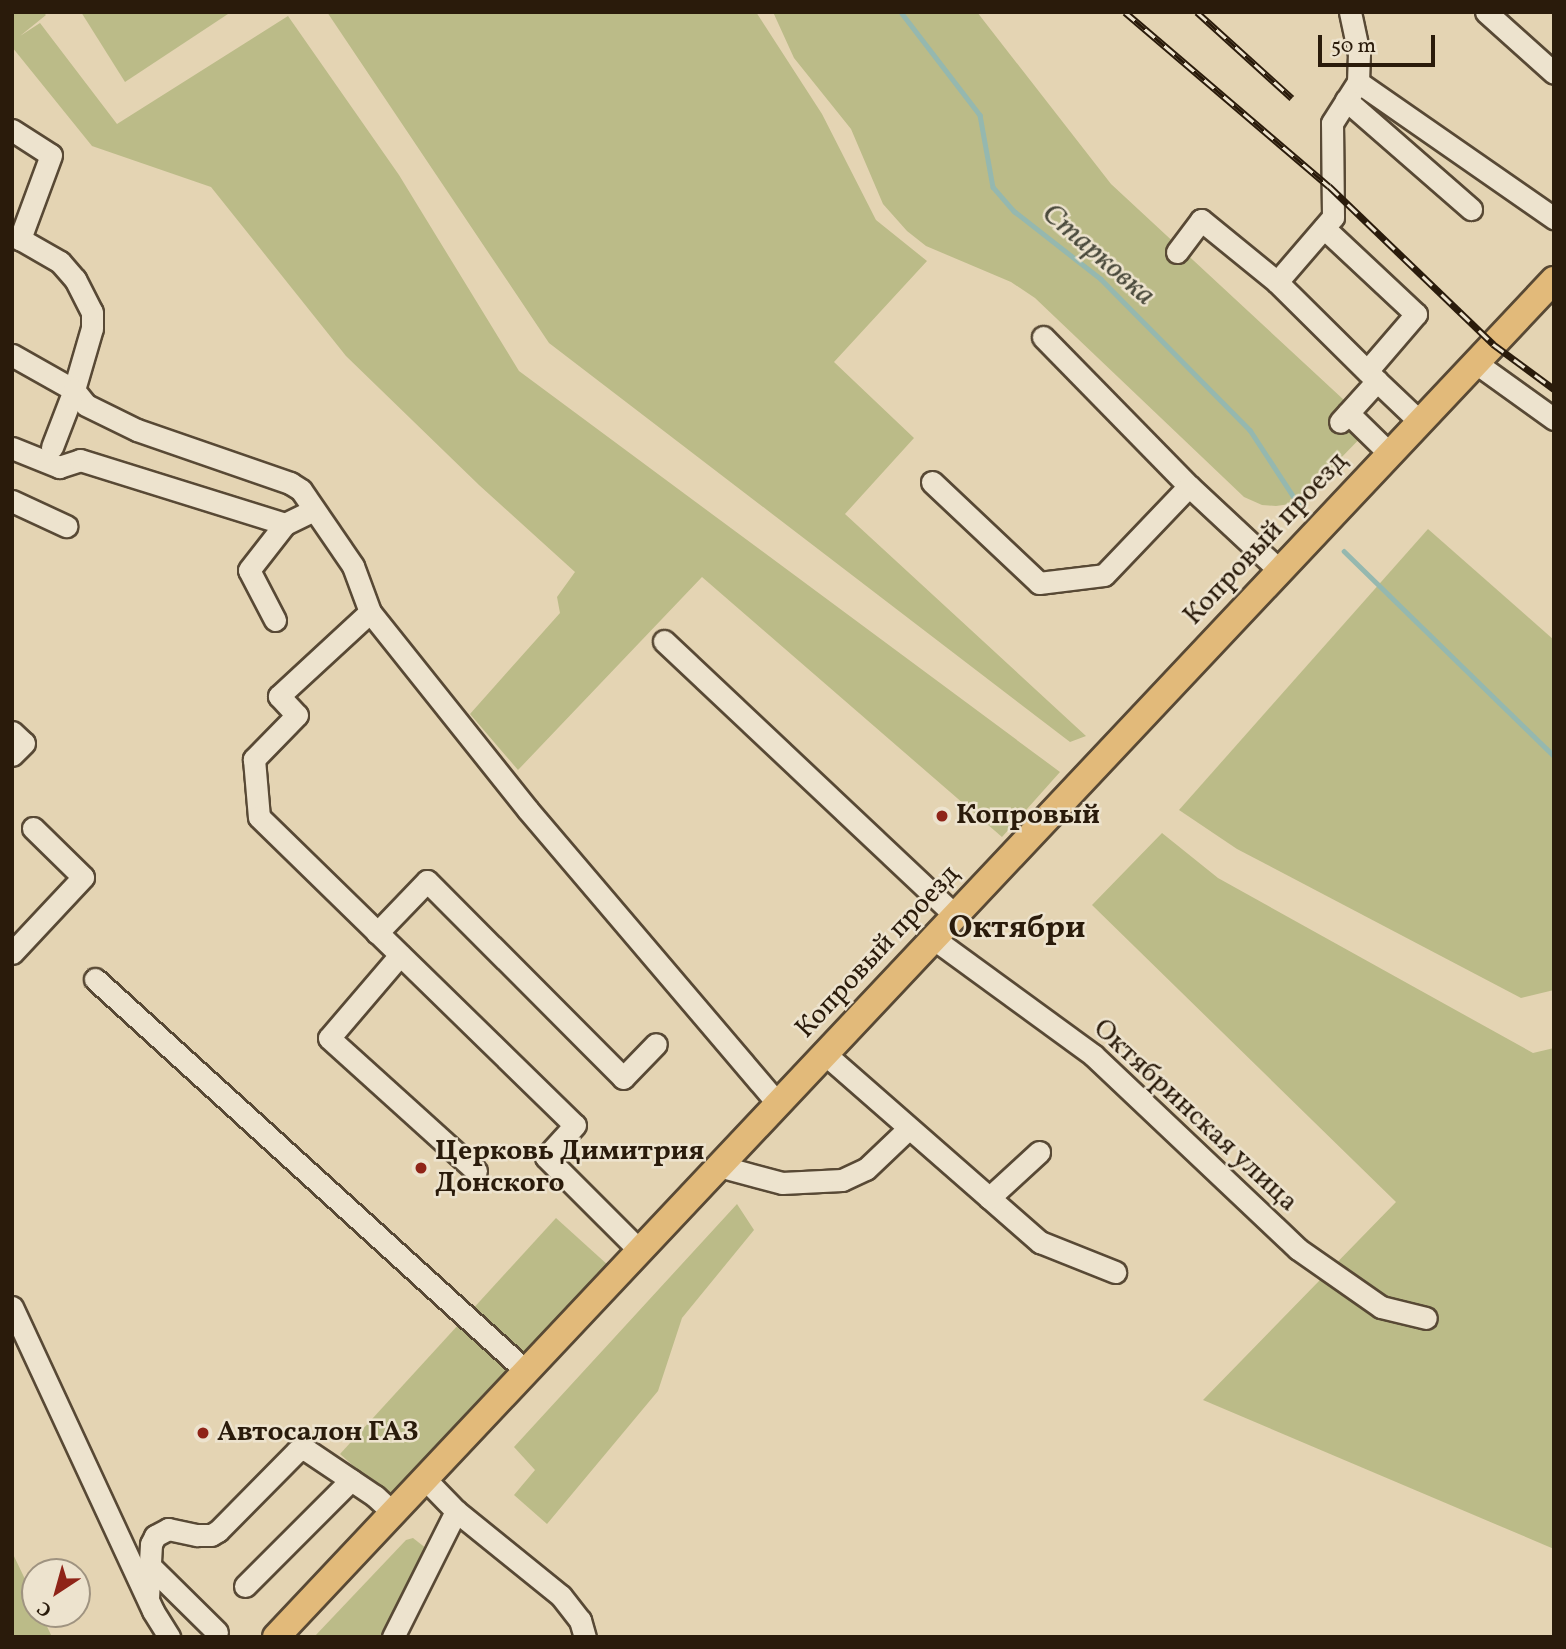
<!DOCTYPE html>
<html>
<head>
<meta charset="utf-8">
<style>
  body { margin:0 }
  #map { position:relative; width:1566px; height:1649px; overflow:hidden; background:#e4d4b3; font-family:Vollkorn,serif }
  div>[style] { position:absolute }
  .green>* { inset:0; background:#bb8 }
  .stream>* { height:4.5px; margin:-2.25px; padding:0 2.25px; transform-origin:2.25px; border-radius:2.25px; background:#95b8af }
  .roads { filter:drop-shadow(2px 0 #584935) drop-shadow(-2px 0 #584935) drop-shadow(0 2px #584935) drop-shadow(0 -2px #584935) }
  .minor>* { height:21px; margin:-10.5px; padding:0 10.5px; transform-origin:10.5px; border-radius:10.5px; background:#ede3ce }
  .major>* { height:26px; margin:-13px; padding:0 13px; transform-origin:13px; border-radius:13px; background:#e2ba7a }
  .rail>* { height:7px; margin-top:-3.5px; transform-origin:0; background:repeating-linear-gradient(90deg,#ede3ce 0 13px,#2a1b0b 0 26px); box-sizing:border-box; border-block:2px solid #2a1b0b }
  .dots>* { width:19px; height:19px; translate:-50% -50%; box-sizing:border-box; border:4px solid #ede3ce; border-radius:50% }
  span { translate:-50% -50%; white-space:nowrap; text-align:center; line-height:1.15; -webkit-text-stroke:5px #ede3ce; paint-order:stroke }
  .street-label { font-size:28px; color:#2a1b0b }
  .poi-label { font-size:28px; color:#2a1b0b; font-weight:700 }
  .left { translate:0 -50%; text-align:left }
  .water-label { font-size:30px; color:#4a4a3c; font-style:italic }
  .quarter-label { font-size:32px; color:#2a1b0b; font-weight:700 }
  .frame { position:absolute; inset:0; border:14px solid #2a1b0b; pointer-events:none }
  .north { position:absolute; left:21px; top:1558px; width:70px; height:70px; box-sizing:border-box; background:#ede3ce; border:2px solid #9f9380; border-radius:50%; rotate:216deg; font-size:19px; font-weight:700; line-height:28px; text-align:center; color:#2a1b0b }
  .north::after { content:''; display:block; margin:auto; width:24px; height:32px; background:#8f2418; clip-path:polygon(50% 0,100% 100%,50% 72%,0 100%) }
  .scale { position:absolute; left:1318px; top:35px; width:117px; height:32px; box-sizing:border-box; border:4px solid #2a1b0b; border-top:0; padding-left:9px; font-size:21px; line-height:24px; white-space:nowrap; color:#2a1b0b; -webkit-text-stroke:5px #ede3ce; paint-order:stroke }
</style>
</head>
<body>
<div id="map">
  <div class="green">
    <div style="clip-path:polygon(12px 12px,43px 12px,46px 15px,20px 36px,40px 23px,117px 124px,288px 16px,399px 175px,519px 371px,1060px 772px,1002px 837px,702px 577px,518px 770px,470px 714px,560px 613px,557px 597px,575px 572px,479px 485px,346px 356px,211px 187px,92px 146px,12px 47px)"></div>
    <div style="clip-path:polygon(81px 12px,231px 12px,125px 82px)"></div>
    <div style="clip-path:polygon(327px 12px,756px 12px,822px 114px,876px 220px,927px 261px,834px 362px,914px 438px,845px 514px,1086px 736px,1070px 742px,549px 343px)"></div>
    <div style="clip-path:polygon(773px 12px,977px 12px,1111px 184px,1372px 426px,1303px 497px,1290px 504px,1276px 506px,1262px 505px,1244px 497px,1035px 298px,1011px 282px,926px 246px,907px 231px,883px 204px,851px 129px,794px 58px)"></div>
    <div style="clip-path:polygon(1428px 529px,1554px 640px,1554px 990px,1521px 998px,1237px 849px,1179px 810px)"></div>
    <div style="clip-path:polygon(1162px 833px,1218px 878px,1533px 1053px,1554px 1048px,1554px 1549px,1203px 1400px,1396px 1202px,1092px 905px)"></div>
    <div style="clip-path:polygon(737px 1204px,754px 1230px,682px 1318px,658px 1391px,547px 1524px,514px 1495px,535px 1470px,514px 1447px)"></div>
    <div style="clip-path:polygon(556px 1218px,609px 1266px,394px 1502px,340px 1454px)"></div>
    <div style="clip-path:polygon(413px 1538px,427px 1549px,385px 1637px,314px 1637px,406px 1540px)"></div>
    <div style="clip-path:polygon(12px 1552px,35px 1600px,35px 1614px,41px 1614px,52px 1637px,12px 1637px)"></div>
  </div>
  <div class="stream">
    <div style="left:901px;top:12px;width:130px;rotate:52.5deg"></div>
    <div style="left:980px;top:115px;width:73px;rotate:79.8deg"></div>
    <div style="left:993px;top:187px;width:32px;rotate:49deg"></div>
    <div style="left:1014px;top:211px;width:110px;rotate:38deg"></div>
    <div style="left:1101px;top:279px;width:212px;rotate:45.4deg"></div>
    <div style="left:1250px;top:430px;width:97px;rotate:56.8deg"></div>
    <div style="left:1344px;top:551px;width:293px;rotate:44.3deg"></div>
  </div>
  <div class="roads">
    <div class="minor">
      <div style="left:1486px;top:12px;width:91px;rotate:41.9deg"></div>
      <div style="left:1358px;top:82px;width:239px;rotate:34.8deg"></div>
      <div style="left:1346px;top:100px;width:166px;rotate:41.1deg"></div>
      <div style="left:12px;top:130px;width:46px;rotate:32.7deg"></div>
      <div style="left:51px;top:155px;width:90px;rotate:110.3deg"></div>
      <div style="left:20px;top:239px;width:46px;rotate:29.9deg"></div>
      <div style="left:60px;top:262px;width:23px;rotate:49deg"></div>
      <div style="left:75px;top:279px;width:37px;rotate:63deg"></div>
      <div style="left:92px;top:312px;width:16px;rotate:90deg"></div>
      <div style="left:92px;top:328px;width:65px;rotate:106.2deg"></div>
      <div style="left:74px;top:390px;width:19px;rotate:51deg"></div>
      <div style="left:86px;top:405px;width:57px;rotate:26.1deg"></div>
      <div style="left:137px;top:430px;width:162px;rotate:19.1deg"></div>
      <div style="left:290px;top:483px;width:13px;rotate:32deg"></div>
      <div style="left:301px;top:490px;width:92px;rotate:55.6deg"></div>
      <div style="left:353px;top:566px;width:49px;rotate:69.7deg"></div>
      <div style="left:370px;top:612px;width:253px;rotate:51.4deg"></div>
      <div style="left:528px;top:810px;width:386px;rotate:49.6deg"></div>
      <div style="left:1324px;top:228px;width:126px;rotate:43.1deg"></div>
      <div style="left:1416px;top:314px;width:75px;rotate:130.7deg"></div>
      <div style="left:1177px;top:252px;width:40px;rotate:-53deg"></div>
      <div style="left:1201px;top:220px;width:98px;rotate:39.2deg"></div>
      <div style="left:1277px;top:282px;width:141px;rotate:44.7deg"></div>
      <div style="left:1377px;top:381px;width:55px;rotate:132.1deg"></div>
      <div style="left:1277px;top:282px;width:86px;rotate:-49.3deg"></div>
      <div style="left:1333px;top:217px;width:94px;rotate:-90.6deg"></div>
      <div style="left:1332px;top:123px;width:49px;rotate:-57.6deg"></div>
      <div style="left:1358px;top:82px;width:28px;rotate:-88deg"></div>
      <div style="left:1359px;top:54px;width:43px;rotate:-102.1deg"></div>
      <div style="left:1043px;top:337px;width:209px;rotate:45.6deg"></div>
      <div style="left:12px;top:355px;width:71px;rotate:29.4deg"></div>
      <div style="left:74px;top:390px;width:61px;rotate:111.1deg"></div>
      <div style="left:1476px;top:363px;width:96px;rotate:35.7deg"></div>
      <div style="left:1377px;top:381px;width:59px;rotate:43.6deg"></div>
      <div style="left:1348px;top:413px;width:59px;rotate:44.3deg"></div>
      <div style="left:12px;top:448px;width:51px;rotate:22deg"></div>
      <div style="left:59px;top:467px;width:22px;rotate:-18deg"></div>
      <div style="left:80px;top:460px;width:215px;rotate:17.3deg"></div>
      <div style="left:285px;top:524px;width:32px;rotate:-26deg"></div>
      <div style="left:932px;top:482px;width:147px;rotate:43.3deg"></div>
      <div style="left:1039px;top:583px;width:65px;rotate:-7deg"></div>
      <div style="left:1104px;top:575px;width:123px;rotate:-46.3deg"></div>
      <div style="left:1189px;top:486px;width:125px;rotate:43deg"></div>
      <div style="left:12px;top:501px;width:60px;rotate:24.8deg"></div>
      <div style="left:370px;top:612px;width:124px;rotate:137.3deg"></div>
      <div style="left:279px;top:696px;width:26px;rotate:47deg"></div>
      <div style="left:297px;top:715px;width:62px;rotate:134.3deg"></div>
      <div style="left:254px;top:759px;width:58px;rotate:85.1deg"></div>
      <div style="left:259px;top:817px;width:441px;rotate:44.3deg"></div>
      <div style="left:575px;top:1125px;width:43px;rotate:132.2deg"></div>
      <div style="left:546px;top:1157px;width:133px;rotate:45deg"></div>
      <div style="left:275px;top:620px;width:56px;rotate:-117.5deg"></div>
      <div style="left:249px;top:570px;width:58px;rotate:-52deg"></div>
      <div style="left:664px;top:641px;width:400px;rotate:43.3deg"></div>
      <div style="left:12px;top:732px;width:16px;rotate:43deg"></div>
      <div style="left:24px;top:743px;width:17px;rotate:135deg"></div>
      <div style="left:377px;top:933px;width:72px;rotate:-46.1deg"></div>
      <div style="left:427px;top:881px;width:278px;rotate:45.1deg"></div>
      <div style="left:623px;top:1078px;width:47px;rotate:-45.9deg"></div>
      <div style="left:934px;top:939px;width:197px;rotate:36.1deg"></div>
      <div style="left:1093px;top:1055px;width:282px;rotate:43.4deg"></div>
      <div style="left:1298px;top:1249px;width:101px;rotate:34.9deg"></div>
      <div style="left:1381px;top:1307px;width:46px;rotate:13.7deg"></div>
      <div style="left:12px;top:953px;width:104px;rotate:-46.9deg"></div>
      <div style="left:83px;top:877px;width:70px;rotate:-135.6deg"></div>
      <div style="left:400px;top:955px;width:109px;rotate:130.5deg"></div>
      <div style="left:329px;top:1038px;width:198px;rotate:42.1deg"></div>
      <div style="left:95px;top:979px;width:583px;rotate:42.29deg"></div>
      <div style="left:825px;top:1054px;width:286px;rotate:41.2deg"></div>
      <div style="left:1040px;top:1242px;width:81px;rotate:21.8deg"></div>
      <div style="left:719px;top:1166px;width:65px;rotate:15.1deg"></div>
      <div style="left:782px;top:1183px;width:60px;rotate:-2.9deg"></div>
      <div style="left:842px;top:1180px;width:26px;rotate:-25deg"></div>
      <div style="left:866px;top:1169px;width:58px;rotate:-43.6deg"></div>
      <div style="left:989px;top:1198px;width:68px;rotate:-42.6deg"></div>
      <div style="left:12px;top:1307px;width:335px;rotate:65.1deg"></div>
      <div style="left:153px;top:1611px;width:31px;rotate:58deg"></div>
      <div style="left:425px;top:1479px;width:45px;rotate:45.9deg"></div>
      <div style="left:456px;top:1511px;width:135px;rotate:39deg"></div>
      <div style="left:561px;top:1596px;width:31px;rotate:52deg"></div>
      <div style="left:580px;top:1620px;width:18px;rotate:74deg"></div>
      <div style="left:150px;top:1566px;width:94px;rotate:44.6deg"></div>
      <div style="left:245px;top:1586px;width:150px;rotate:-45deg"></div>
      <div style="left:148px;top:1598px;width:54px;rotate:-86.8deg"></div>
      <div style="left:151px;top:1544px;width:9px;rotate:-63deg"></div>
      <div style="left:155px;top:1536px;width:15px;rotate:-28deg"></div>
      <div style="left:168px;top:1529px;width:30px;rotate:12deg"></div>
      <div style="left:197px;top:1535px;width:14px"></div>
      <div style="left:211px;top:1535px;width:8px;rotate:-30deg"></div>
      <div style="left:218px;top:1531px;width:112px;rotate:-45.4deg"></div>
      <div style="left:297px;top:1451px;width:8px;rotate:-14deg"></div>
      <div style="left:305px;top:1449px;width:84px;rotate:33.9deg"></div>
      <div style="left:375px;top:1496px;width:25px;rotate:43deg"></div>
      <div style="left:393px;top:1637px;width:141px;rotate:-63.4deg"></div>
    </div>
    <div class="major">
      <div style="left:276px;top:1637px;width:1864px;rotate:-46.72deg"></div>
    </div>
  </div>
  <div class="rail">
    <div style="left:1125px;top:12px;width:268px;rotate:40.5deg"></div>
    <div style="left:1329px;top:186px;width:228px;rotate:43.9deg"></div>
    <div style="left:1493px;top:344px;width:76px;rotate:36.4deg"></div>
    <div style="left:1197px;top:12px;width:128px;rotate:42.2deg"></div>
  </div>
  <div class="dots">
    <div style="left:942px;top:816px;background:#8f2418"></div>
    <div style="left:421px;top:1168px;background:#8f2418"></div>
    <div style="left:203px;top:1433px;background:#8f2418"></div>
  </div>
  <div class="street-label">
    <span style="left:1266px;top:539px;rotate:-47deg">Копровый проезд</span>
    <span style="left:878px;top:952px;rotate:-47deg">Копровый проезд</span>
    <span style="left:1195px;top:1116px;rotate:43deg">Октябринская улица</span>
  </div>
  <div class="poi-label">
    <span class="left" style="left:956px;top:816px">Копровый</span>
    <span class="left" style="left:435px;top:1168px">Церковь Димитрия<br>Донского</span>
    <span class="left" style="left:217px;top:1433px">Автосалон ГАЗ</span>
  </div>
  <div class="water-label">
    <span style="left:1098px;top:255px;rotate:41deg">Старковка</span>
  </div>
  <div class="quarter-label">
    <span style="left:1017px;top:929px">Октябри</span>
  </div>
  <div class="frame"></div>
  <div class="north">С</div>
  <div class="scale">50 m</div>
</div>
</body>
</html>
